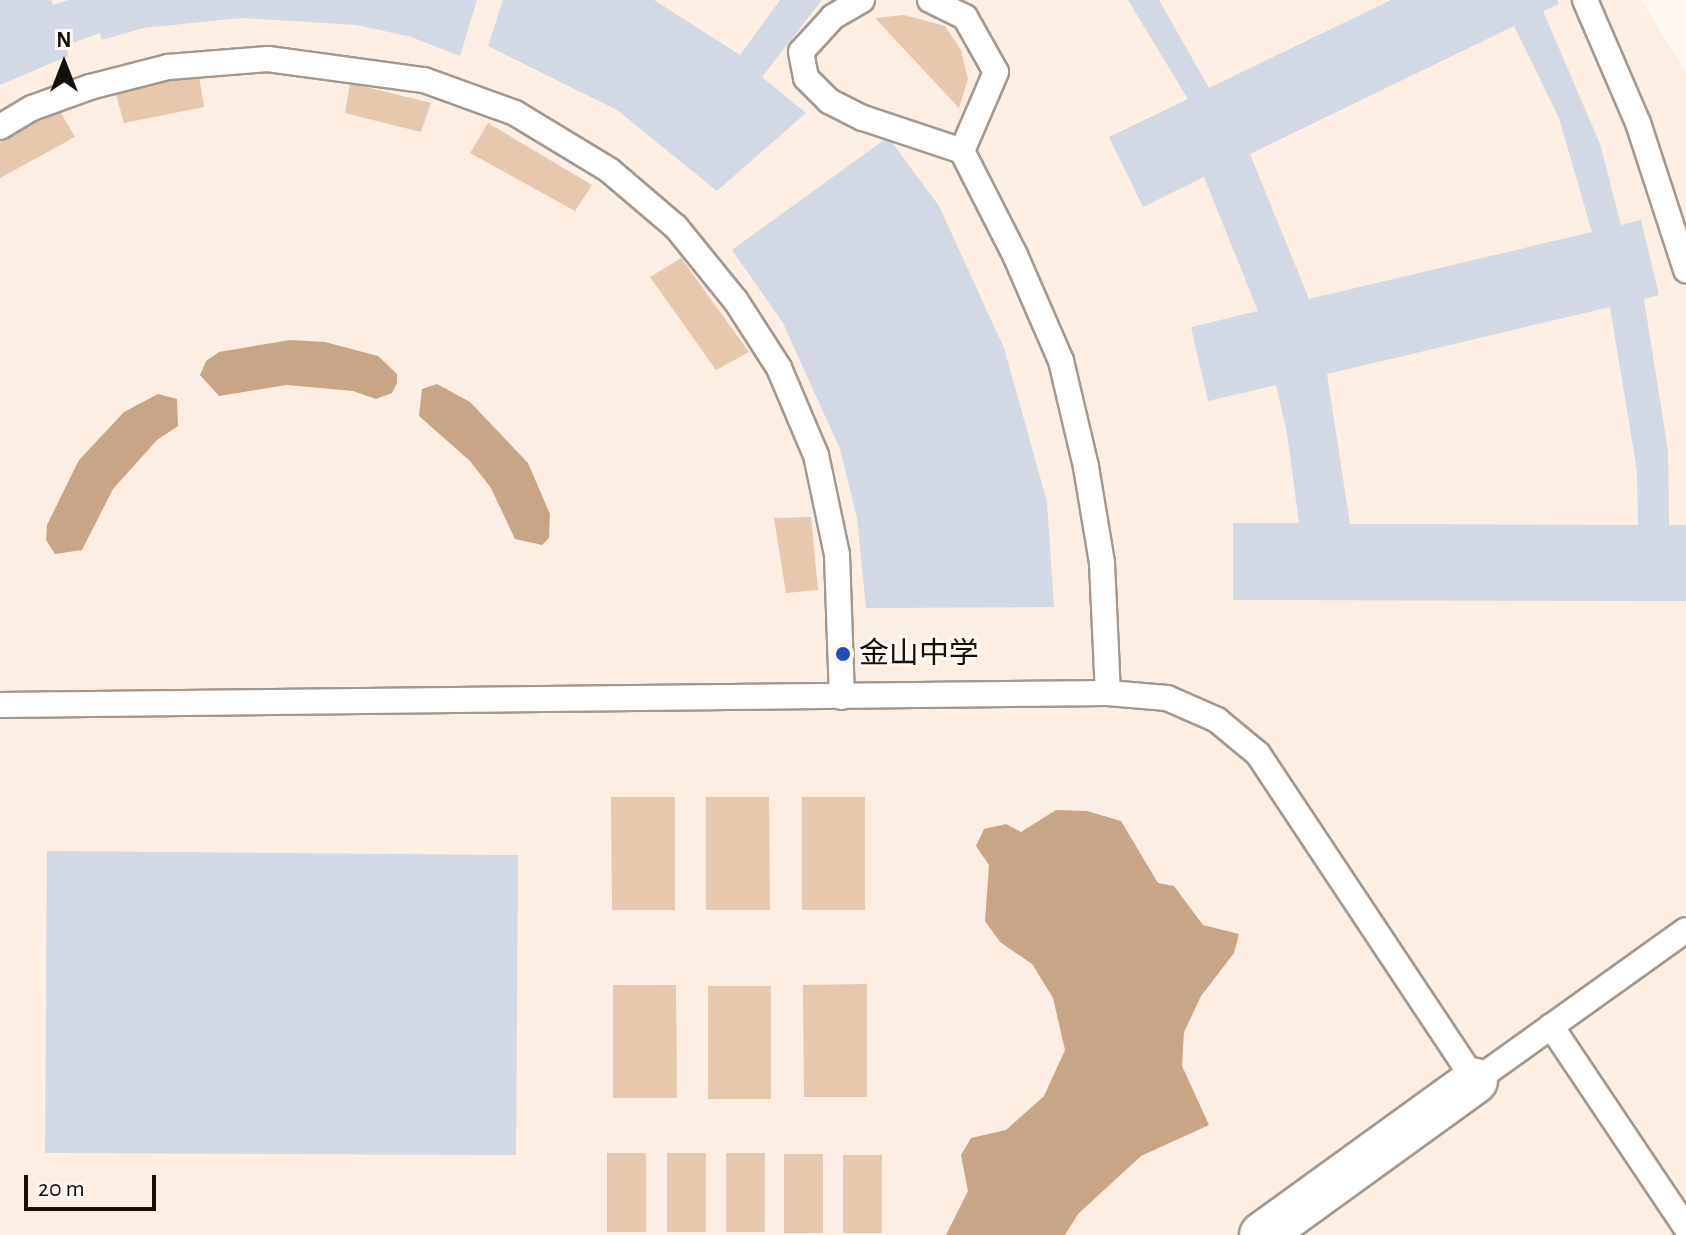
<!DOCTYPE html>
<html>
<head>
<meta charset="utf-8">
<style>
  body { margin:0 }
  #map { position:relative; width:1686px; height:1235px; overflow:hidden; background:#fff8f2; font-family:"Alegreya Sans","Noto Sans SC",sans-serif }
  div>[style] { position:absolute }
  .built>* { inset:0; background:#fceee2 }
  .green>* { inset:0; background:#e5c8ad }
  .water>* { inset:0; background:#c7a585 }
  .building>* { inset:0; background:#d2d8e4 }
  .roads { filter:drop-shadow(2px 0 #a3988f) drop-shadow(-2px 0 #a3988f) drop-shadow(0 2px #a3988f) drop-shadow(0 -2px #a3988f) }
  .lane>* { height:24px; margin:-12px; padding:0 12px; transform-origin:12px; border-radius:12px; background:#fff }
  .street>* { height:44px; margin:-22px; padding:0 22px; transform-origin:22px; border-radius:22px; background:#fff }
  .dots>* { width:22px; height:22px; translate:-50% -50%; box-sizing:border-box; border:4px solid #fff8f2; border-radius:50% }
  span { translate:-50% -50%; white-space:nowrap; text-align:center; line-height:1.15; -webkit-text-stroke:6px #fff8f2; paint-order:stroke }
  .poi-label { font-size:30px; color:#14110d }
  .left { translate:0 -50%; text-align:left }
  .north { position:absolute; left:24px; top:24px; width:80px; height:80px; -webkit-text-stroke:6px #fff8f2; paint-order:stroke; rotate:0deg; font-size:22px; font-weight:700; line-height:32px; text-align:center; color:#14110d }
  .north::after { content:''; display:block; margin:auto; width:28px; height:36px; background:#14110d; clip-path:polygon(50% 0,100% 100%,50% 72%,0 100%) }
  .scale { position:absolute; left:24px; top:1175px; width:132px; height:36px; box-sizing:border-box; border:4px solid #14110d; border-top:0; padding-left:10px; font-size:24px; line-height:28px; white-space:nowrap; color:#14110d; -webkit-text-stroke:6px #fff8f2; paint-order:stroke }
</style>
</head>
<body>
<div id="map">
  <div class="built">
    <div style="clip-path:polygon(0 0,1641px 0,1686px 73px,1686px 1235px,0 1235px)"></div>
  </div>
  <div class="green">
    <div style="clip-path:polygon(904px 15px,945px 26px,961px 50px,968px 79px,959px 108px,875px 18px)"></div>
    <div style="clip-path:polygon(199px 76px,204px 107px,124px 123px,115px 91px)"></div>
    <div style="clip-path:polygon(350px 83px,431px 103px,421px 132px,345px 113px)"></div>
    <div style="clip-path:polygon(58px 108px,75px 137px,0 178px,0 142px)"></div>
    <div style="clip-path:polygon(488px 123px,592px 185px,575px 211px,470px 153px)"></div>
    <div style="clip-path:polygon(681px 258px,749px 352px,716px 370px,650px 277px)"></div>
    <div style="clip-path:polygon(811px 517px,818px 590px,786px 593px,774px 518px)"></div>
    <div style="clip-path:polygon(611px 797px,675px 797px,675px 910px,612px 910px)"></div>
    <div style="clip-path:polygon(706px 797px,769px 797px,770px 910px,706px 910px)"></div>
    <div style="clip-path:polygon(802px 797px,865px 797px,865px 910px,802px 910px)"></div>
    <div style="clip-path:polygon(867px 984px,867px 1097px,804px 1097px,803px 985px)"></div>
    <div style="clip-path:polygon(613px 985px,676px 985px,677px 1098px,613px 1098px)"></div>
    <div style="clip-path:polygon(708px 986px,771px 986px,771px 1099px,708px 1099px)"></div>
    <div style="clip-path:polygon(607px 1153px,646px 1153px,646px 1232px,607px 1232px)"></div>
    <div style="clip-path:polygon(667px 1153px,706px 1153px,706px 1232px,667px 1232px)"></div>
    <div style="clip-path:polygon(726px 1153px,765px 1153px,765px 1232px,726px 1232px)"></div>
    <div style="clip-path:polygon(784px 1154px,823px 1154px,823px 1233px,784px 1233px)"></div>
    <div style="clip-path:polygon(843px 1155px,882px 1155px,882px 1233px,843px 1233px)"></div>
  </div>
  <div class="water">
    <div style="clip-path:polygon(290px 340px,325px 342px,378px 356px,397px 374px,397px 383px,392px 393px,376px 399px,353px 391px,287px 385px,219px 396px,200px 375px,206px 361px,219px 352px)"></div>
    <div style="clip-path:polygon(437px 384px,470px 402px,528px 463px,550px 514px,549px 538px,542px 545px,515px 539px,491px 488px,470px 461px,419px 416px,422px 389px)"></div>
    <div style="clip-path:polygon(158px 394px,177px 399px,178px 426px,157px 440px,113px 489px,82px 550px,55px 554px,46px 540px,47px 525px,79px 460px,124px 412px)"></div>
    <div style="clip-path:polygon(1056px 810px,1087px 811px,1121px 821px,1158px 883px,1174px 886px,1203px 925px,1239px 934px,1234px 953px,1201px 996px,1184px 1032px,1182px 1066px,1209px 1125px,1141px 1156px,1078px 1214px,1065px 1235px,946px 1235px,968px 1191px,961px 1155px,971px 1138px,1006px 1130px,1044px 1096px,1065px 1050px,1053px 998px,1032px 964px,1000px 942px,985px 921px,989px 865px,976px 846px,984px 829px,1006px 824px,1021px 832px)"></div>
  </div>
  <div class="building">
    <div style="clip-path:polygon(0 0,51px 0,53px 5px,69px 0,477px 0,460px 56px,411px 37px,357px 25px,241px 18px,143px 28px,102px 40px,100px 33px,66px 45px,68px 56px,0 85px)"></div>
    <div style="clip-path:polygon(503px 0,654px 0,740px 55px,780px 0,822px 0,762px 77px,806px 113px,717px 191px,617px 110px,488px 46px)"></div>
    <div style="clip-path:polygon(evenodd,1128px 0,1159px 0,1209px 88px,1391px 0,1557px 0,1559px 4px,1543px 11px,1600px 144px,1621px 225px,1641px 220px,1659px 295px,1644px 299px,1668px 451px,1669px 525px,1686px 525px,1686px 601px,1233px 600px,1233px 523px,1299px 523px,1287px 433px,1276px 385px,1208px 401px,1191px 327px,1258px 311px,1204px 177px,1143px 207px,1109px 137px,1188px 99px,1128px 0,1514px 26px,1559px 118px,1592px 232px,1309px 299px,1250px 154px,1514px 26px,1128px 0,1610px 307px,1637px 471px,1638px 525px,1350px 524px,1327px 374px,1610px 307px)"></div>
    <div style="clip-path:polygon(888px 137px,939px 206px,1004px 348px,1047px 502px,1054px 607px,866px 608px,857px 518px,840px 449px,783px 323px,732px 250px)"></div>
    <div style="clip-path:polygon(47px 851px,518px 855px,516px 1155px,45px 1153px)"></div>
  </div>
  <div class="roads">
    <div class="lane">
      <div style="left:862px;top:0;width:34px;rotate:150deg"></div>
      <div style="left:833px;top:17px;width:47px;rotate:132.4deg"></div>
      <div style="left:801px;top:52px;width:26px;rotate:79deg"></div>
      <div style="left:806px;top:78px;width:33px;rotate:45deg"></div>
      <div style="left:829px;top:101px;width:38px;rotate:27deg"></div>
      <div style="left:863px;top:118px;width:104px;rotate:18.4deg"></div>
      <div style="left:962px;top:151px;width:117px;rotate:63deg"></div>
      <div style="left:1015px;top:255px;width:116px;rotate:66.5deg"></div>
      <div style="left:1061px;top:361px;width:109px;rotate:76.7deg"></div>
      <div style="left:1086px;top:467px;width:97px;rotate:80.5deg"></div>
      <div style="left:1102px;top:563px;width:130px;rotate:87.4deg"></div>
      <div style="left:930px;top:0;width:39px;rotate:26deg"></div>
      <div style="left:965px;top:17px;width:63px;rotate:60.6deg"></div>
      <div style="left:996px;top:72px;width:86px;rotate:113.3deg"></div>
      <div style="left:1585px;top:0;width:134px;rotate:66.7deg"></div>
      <div style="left:1638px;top:123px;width:155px;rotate:71.9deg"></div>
      <div style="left:0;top:127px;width:37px;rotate:-31deg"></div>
      <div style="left:32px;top:108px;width:62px;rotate:-19.9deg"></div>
      <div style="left:90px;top:87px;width:81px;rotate:-14.4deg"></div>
      <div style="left:168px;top:67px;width:100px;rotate:-4.6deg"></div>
      <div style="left:268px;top:59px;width:157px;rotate:7.7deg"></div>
      <div style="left:424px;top:80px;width:97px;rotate:19.9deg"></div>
      <div style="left:515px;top:113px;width:110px;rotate:31.2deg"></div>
      <div style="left:609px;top:170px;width:88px;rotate:40.4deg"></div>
      <div style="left:676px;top:227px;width:95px;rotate:51deg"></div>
      <div style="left:736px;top:301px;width:80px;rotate:57.3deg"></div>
      <div style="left:779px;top:368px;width:95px;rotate:67deg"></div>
      <div style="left:816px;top:455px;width:102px;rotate:78.1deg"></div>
      <div style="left:837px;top:555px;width:142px;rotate:88deg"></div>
      <div style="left:0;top:705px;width:1108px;rotate:-0.62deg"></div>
      <div style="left:1108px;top:693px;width:59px;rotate:4.8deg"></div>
      <div style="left:1167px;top:698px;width:55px;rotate:23.7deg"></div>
      <div style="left:1217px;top:720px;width:53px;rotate:39.7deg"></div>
      <div style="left:1258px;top:754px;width:392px;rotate:56.4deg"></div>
      <div style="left:1475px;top:1081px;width:259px;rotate:-35.6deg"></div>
      <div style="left:1551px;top:1026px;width:243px;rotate:56.2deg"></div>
    </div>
    <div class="street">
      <div style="left:1262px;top:1235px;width:263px;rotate:-35.9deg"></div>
    </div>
  </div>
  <div class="dots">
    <div style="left:843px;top:654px;background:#214ebc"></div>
  </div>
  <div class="poi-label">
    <span class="left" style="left:859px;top:654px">金山中学</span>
  </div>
  <div class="north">N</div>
  <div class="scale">20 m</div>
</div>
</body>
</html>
